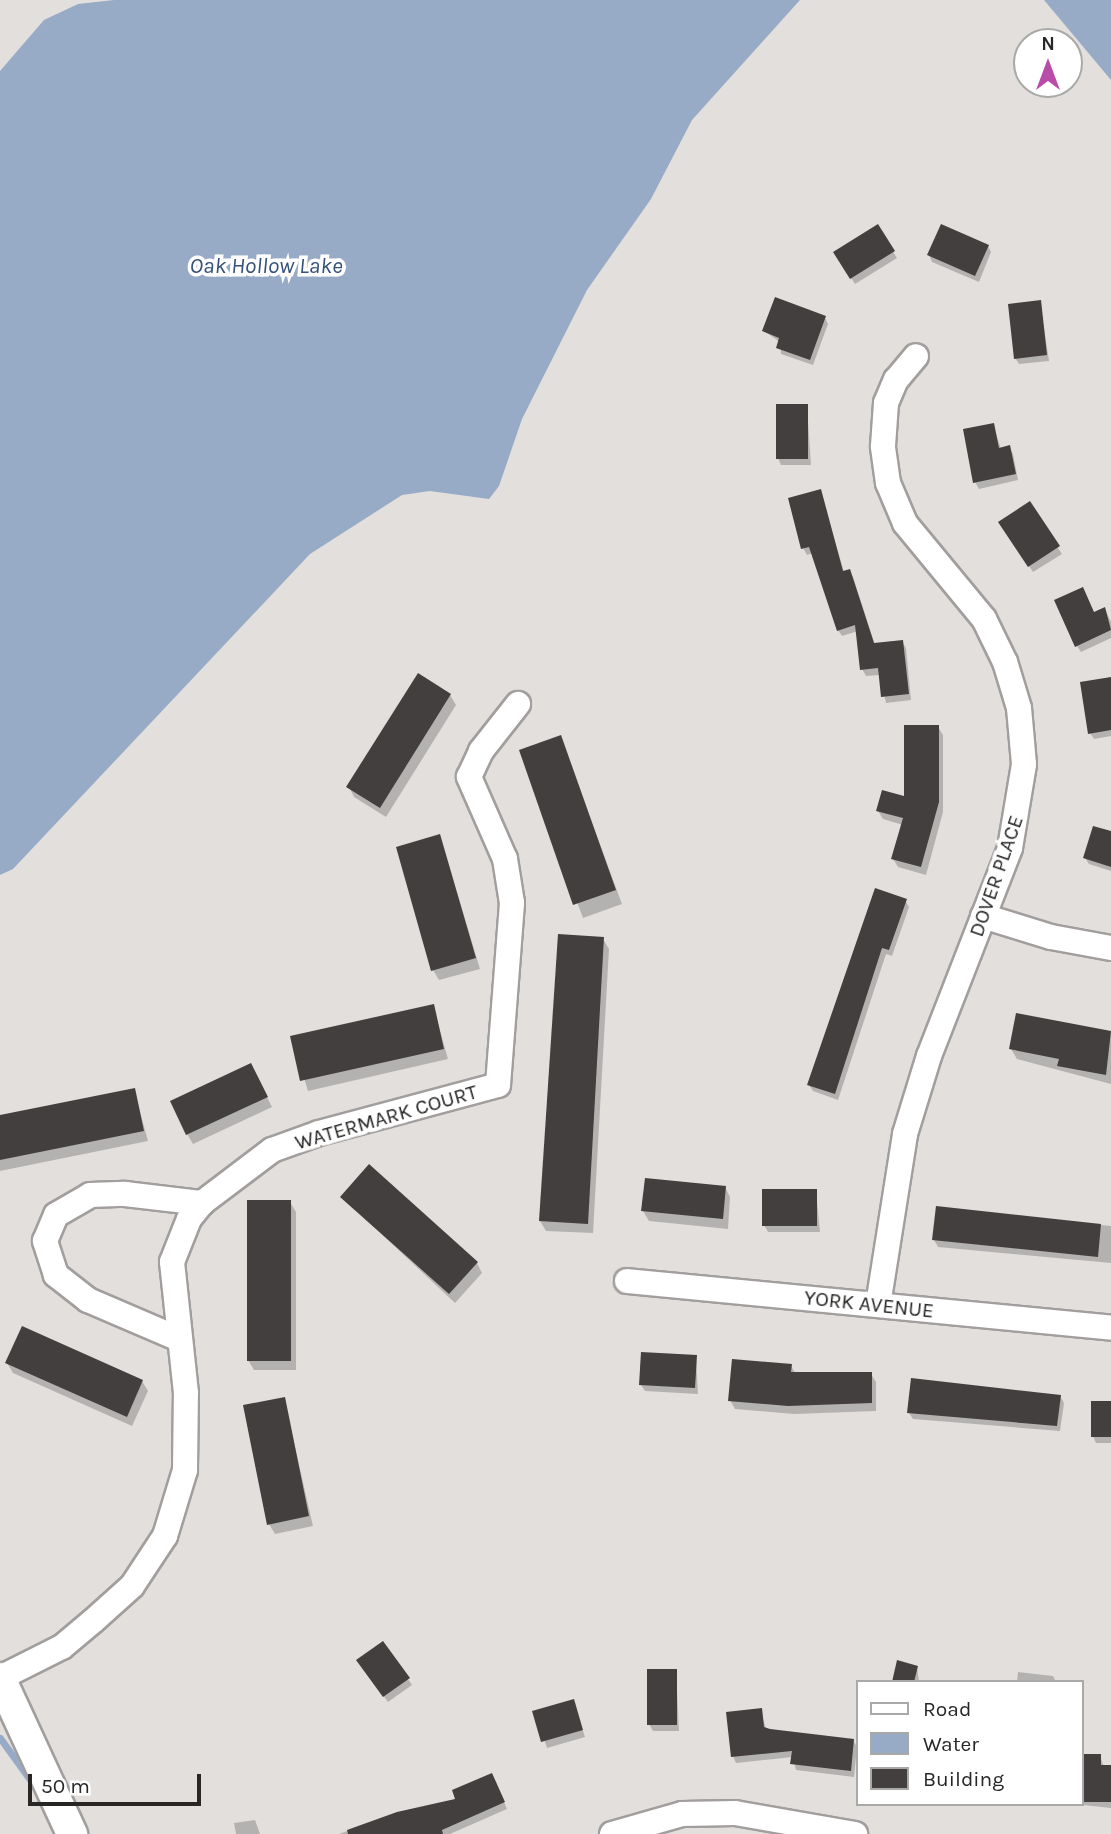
<!DOCTYPE html>
<html>
<head>
<meta charset="utf-8">
<style>
  body { margin:0 }
  #map { position:relative; width:1111px; height:1834px; overflow:hidden; background:#e2dfdd; font-family:Karla,sans-serif }
  div>[style] { position:absolute }
  .water>* { inset:0; background:#98abc6 }
  .shadow>* { inset:0; background:#0003 }
  .stream>* { height:7px; margin:-3.5px; padding:0 3.5px; transform-origin:3.5px; border-radius:3.5px; background:#98abc6 }
  .building>* { inset:0; background:#423f3e }
  .roads { filter:drop-shadow(2px 0 #a29e9d) drop-shadow(-2px 0 #a29e9d) drop-shadow(0 2px #a29e9d) drop-shadow(0 -2px #a29e9d) }
  .minor>* { height:24px; margin:-12px; padding:0 12px; transform-origin:12px; border-radius:12px; background:#fff }
  .tertiary>* { height:30px; margin:-15px; padding:0 15px; transform-origin:15px; border-radius:15px; background:#fff }
  span { translate:-50% -50%; white-space:nowrap; text-align:center; line-height:1.15; -webkit-text-stroke:7px #fff; paint-order:stroke }
  .street-label { font-size:21px; color:#282726 }
  .water-label { font-size:23px; color:#355179; font-style:italic }
  .legend { position:absolute; left:856px; top:1680px; width:228px; height:126px; box-sizing:border-box; background:#fff; border:2px solid #a9a9a8; margin:0; padding:9px 12px; list-style:none; font-size:21px; color:#282726 }
  .legend li { display:flex; align-items:center; gap:14px; height:35px }
  .legend b { width:35px; border:2px solid #a9a9a8 }
  .north { position:absolute; left:1013px; top:28px; width:70px; height:70px; box-sizing:border-box; background:#fff; border:2px solid #a9a9a8; border-radius:50%; rotate:0deg; font-size:19px; font-weight:700; line-height:28px; text-align:center; color:#282726 }
  .north::after { content:''; display:block; margin:auto; width:24px; height:32px; background:#b94ba9; clip-path:polygon(50% 0,100% 100%,50% 72%,0 100%) }
  .scale { position:absolute; left:28px; top:1774px; width:173px; height:32px; box-sizing:border-box; border:4px solid #282726; border-top:0; padding-left:9px; font-size:21px; line-height:24px; white-space:nowrap; color:#282726; -webkit-text-stroke:5px #fff; paint-order:stroke }
</style>
</head>
<body>
<div id="map">
  <div class="water">
    <div style="clip-path:polygon(114px 0,800px 0,692px 120px,651px 199px,587px 290px,522px 419px,499px 486px,489px 499px,430px 491px,402px 495px,310px 554px,13px 869px,0 875px,0 71px,44px 20px,78px 4px)"></div>
    <div style="clip-path:polygon(1044px 0,1111px 0,1111px 80px)"></div>
  </div>
  <div class="shadow">
    <div style="clip-path:polygon(877px 226px,897px 258px,855px 284px,835px 253px)"></div>
    <div style="clip-path:polygon(988px 246px,991px 252px,979px 282px,932px 262px,929px 255px)"></div>
    <div style="clip-path:polygon(1040px 302px,1049px 361px,1019px 364px,1015px 358px)"></div>
    <div style="clip-path:polygon(825px 318px,828px 324px,813px 365px,781px 354px,780px 342px,764px 331px)"></div>
    <div style="clip-path:polygon(807px 406px,811px 465px,781px 465px,778px 458px)"></div>
    <div style="clip-path:polygon(993px 425px,1001px 449px,1009px 447px,1013px 454px,1018px 480px,979px 489px,975px 482px)"></div>
    <div style="clip-path:polygon(820px 491px,844px 572px,849px 571px,853px 577px,875px 645px,902px 642px,906px 648px,911px 700px,886px 703px,880px 675px,866px 676px,862px 669px,858px 631px,842px 636px,838px 630px,813px 553px,807px 555px,803px 548px)"></div>
    <div style="clip-path:polygon(1029px 504px,1062px 554px,1033px 572px,1004px 528px)"></div>
    <div style="clip-path:polygon(1105px 609px,1111px 622px,1111px 638px,1081px 652px,1077px 646px,1094px 614px)"></div>
    <div style="clip-path:polygon(1111px 679px,1111px 736px,1094px 739px,1090px 733px)"></div>
    <div style="clip-path:polygon(450px 695px,456px 705px,386px 817px,354px 797px,349px 787px)"></div>
    <div style="clip-path:polygon(938px 727px,943px 735px,943px 812px,926px 875px,898px 867px,893px 859px,903px 825px,883px 819px,878px 811px,906px 799px)"></div>
    <div style="clip-path:polygon(560px 737px,622px 904px,583px 918px,521px 751px)"></div>
    <div style="clip-path:polygon(1111px 833px,1111px 871px,1089px 864px,1085px 858px)"></div>
    <div style="clip-path:polygon(440px 836px,480px 969px,439px 980px,433px 970px)"></div>
    <div style="clip-path:polygon(905px 900px,909px 907px,892px 956px,886px 954px,838px 1100px,813px 1091px,809px 1085px)"></div>
    <div style="clip-path:polygon(603px 939px,609px 949px,593px 1233px,546px 1231px,540px 1221px)"></div>
    <div style="clip-path:polygon(433px 1006px,448px 1059px,308px 1091px,292px 1038px)"></div>
    <div style="clip-path:polygon(1017px 1015px,1111px 1033px,1111px 1084px,1017px 1059px,1011px 1049px)"></div>
    <div style="clip-path:polygon(256px 1075px,272px 1107px,193px 1144px,187px 1134px)"></div>
    <div style="clip-path:polygon(134px 1090px,148px 1141px,0 1171px,0 1117px)"></div>
    <div style="clip-path:polygon(725px 1187px,730px 1197px,728px 1229px,649px 1221px,643px 1211px)"></div>
    <div style="clip-path:polygon(816px 1191px,820px 1232px,768px 1232px,764px 1225px)"></div>
    <div style="clip-path:polygon(342px 1197px,477px 1263px,482px 1273px,455px 1303px)"></div>
    <div style="clip-path:polygon(290px 1202px,296px 1212px,296px 1370px,254px 1370px,248px 1360px)"></div>
    <div style="clip-path:polygon(937px 1208px,1111px 1226px,1111px 1263px,938px 1247px,934px 1240px)"></div>
    <div style="clip-path:polygon(696px 1357px,698px 1394px,645px 1391px,641px 1385px)"></div>
    <div style="clip-path:polygon(7px 1363px,142px 1381px,148px 1391px,132px 1426px,13px 1373px)"></div>
    <div style="clip-path:polygon(791px 1366px,796px 1374px,871px 1374px,876px 1382px,876px 1411px,794px 1414px,735px 1409px,730px 1400px)"></div>
    <div style="clip-path:polygon(1060px 1396px,1064px 1403px,1060px 1431px,913px 1419px,909px 1413px)"></div>
    <div style="clip-path:polygon(284px 1399px,313px 1526px,275px 1534px,269px 1524px)"></div>
    <div style="clip-path:polygon(1111px 1403px,1111px 1443px,1096px 1443px,1093px 1436px)"></div>
    <div style="clip-path:polygon(362px 1666px,408px 1679px,412px 1685px,388px 1702px)"></div>
    <div style="clip-path:polygon(917px 1667px,919px 1682px,894px 1682px)"></div>
    <div style="clip-path:polygon(676px 1671px,679px 1731px,653px 1731px,649px 1724px)"></div>
    <div style="clip-path:polygon(1018px 1672px,1053px 1676px,1056px 1682px,1017px 1682px)"></div>
    <div style="clip-path:polygon(573px 1701px,585px 1737px,547px 1748px,535px 1712px)"></div>
    <div style="clip-path:polygon(761px 1710px,766px 1729px,853px 1740px,857px 1747px,854px 1777px,796px 1770px,793px 1757px,736px 1763px,733px 1756px)"></div>
    <div style="clip-path:polygon(1081px 1756px,1100px 1756px,1104px 1767px,1111px 1767px,1111px 1808px,1074px 1804px,1081px 1804px)"></div>
    <div style="clip-path:polygon(495px 1781px,507px 1809px,450px 1834px,339px 1834px,397px 1813px,458px 1800px)"></div>
    <div style="clip-path:polygon(255px 1820px,260px 1834px,236px 1834px,234px 1823px)"></div>
  </div>
  <div class="stream">
    <div style="left:0;top:1738px;width:62px;rotate:54.2deg"></div>
  </div>
  <div class="building">
    <div style="clip-path:polygon(878px 224px,895px 251px,850px 279px,833px 252px)"></div>
    <div style="clip-path:polygon(941px 224px,989px 245px,975px 276px,927px 255px)"></div>
    <div style="clip-path:polygon(775px 297px,826px 316px,810px 360px,776px 348px,779px 338px,762px 331px)"></div>
    <div style="clip-path:polygon(1041px 300px,1047px 355px,1014px 359px,1008px 304px)"></div>
    <div style="clip-path:polygon(776px 404px,808px 404px,808px 459px,776px 459px)"></div>
    <div style="clip-path:polygon(994px 423px,999px 448px,1010px 445px,1016px 474px,973px 483px,963px 429px)"></div>
    <div style="clip-path:polygon(821px 489px,843px 571px,850px 569px,874px 643px,903px 640px,909px 694px,881px 697px,878px 668px,860px 670px,855px 625px,837px 631px,809px 547px,801px 549px,788px 498px)"></div>
    <div style="clip-path:polygon(1030px 501px,1060px 546px,1028px 567px,998px 522px)"></div>
    <div style="clip-path:polygon(1083px 587px,1094px 612px,1105px 607px,1111px 630px,1075px 647px,1054px 600px)"></div>
    <div style="clip-path:polygon(418px 673px,451px 694px,380px 808px,346px 787px)"></div>
    <div style="clip-path:polygon(1111px 677px,1111px 730px,1088px 734px,1080px 682px)"></div>
    <div style="clip-path:polygon(904px 725px,939px 725px,939px 802px,921px 867px,891px 859px,903px 818px,876px 811px,882px 790px,904px 796px)"></div>
    <div style="clip-path:polygon(561px 735px,616px 890px,573px 905px,519px 750px)"></div>
    <div style="clip-path:polygon(1093px 826px,1111px 831px,1111px 867px,1083px 858px)"></div>
    <div style="clip-path:polygon(440px 834px,476px 958px,431px 971px,396px 847px)"></div>
    <div style="clip-path:polygon(875px 888px,907px 899px,889px 950px,882px 948px,835px 1094px,807px 1085px)"></div>
    <div style="clip-path:polygon(558px 934px,604px 937px,588px 1224px,539px 1221px)"></div>
    <div style="clip-path:polygon(434px 1004px,444px 1049px,300px 1081px,290px 1036px)"></div>
    <div style="clip-path:polygon(1016px 1013px,1111px 1031px,1106px 1075px,1057px 1066px,1059px 1059px,1009px 1049px)"></div>
    <div style="clip-path:polygon(251px 1063px,268px 1097px,186px 1135px,170px 1101px)"></div>
    <div style="clip-path:polygon(135px 1088px,144px 1131px,0 1160px,0 1115px)"></div>
    <div style="clip-path:polygon(369px 1164px,478px 1262px,449px 1294px,340px 1197px)"></div>
    <div style="clip-path:polygon(645px 1178px,726px 1186px,723px 1219px,641px 1211px)"></div>
    <div style="clip-path:polygon(762px 1189px,817px 1189px,817px 1226px,762px 1226px)"></div>
    <div style="clip-path:polygon(247px 1200px,291px 1200px,291px 1361px,247px 1361px)"></div>
    <div style="clip-path:polygon(936px 1206px,1101px 1224px,1098px 1257px,932px 1240px)"></div>
    <div style="clip-path:polygon(22px 1326px,143px 1380px,127px 1417px,5px 1363px)"></div>
    <div style="clip-path:polygon(641px 1352px,697px 1355px,695px 1388px,639px 1385px)"></div>
    <div style="clip-path:polygon(732px 1359px,792px 1364px,791px 1372px,872px 1372px,872px 1403px,788px 1406px,728px 1401px)"></div>
    <div style="clip-path:polygon(911px 1378px,1061px 1395px,1057px 1426px,907px 1413px)"></div>
    <div style="clip-path:polygon(285px 1397px,309px 1516px,267px 1525px,243px 1405px)"></div>
    <div style="clip-path:polygon(1091px 1401px,1111px 1401px,1111px 1437px,1091px 1437px)"></div>
    <div style="clip-path:polygon(383px 1641px,410px 1678px,383px 1697px,356px 1660px)"></div>
    <div style="clip-path:polygon(897px 1660px,918px 1666px,914px 1682px,892px 1682px)"></div>
    <div style="clip-path:polygon(647px 1669px,677px 1669px,677px 1725px,647px 1725px)"></div>
    <div style="clip-path:polygon(574px 1699px,583px 1730px,541px 1742px,532px 1711px)"></div>
    <div style="clip-path:polygon(762px 1708px,764px 1727px,770px 1729px,854px 1739px,851px 1771px,790px 1764px,792px 1751px,731px 1757px,726px 1712px)"></div>
    <div style="clip-path:polygon(1081px 1754px,1101px 1754px,1101px 1765px,1111px 1765px,1111px 1802px,1081px 1802px)"></div>
    <div style="clip-path:polygon(492px 1773px,505px 1802px,442px 1830px,443px 1834px,348px 1834px,347px 1830px,397px 1812px,455px 1799px,452px 1790px)"></div>
  </div>
  <div class="roads">
    <div class="minor">
      <div style="left:983px;top:916px;width:71px;rotate:17.2deg"></div>
      <div style="left:1051px;top:937px;width:61px;rotate:10.4deg"></div>
      <div style="left:627px;top:1281px;width:486px;rotate:5.5deg"></div>
      <div style="left:878px;top:1305px;width:173px;rotate:-81deg"></div>
      <div style="left:905px;top:1134px;width:82px;rotate:-72.9deg"></div>
      <div style="left:929px;top:1056px;width:223px;rotate:-68.7deg"></div>
      <div style="left:1010px;top:848px;width:85px;rotate:-80.5deg"></div>
      <div style="left:1024px;top:764px;width:56px;rotate:-95.1deg"></div>
      <div style="left:1019px;top:708px;width:48px;rotate:-106.9deg"></div>
      <div style="left:1005px;top:662px;width:48px;rotate:-116deg"></div>
      <div style="left:984px;top:619px;width:124px;rotate:-129.5deg"></div>
      <div style="left:905px;top:523px;width:43px;rotate:-113deg"></div>
      <div style="left:888px;top:483px;width:37px;rotate:-98deg"></div>
      <div style="left:883px;top:446px;width:43px;rotate:-86deg"></div>
      <div style="left:886px;top:403px;width:25px;rotate:-67deg"></div>
      <div style="left:896px;top:380px;width:31px;rotate:-50deg"></div>
      <div style="left:179px;top:1339px;width:99px;rotate:-156.8deg"></div>
      <div style="left:88px;top:1300px;width:41px;rotate:-142deg"></div>
      <div style="left:56px;top:1275px;width:36px;rotate:-108deg"></div>
      <div style="left:45px;top:1241px;width:28px;rotate:-67deg"></div>
      <div style="left:56px;top:1215px;width:39px;rotate:-30deg"></div>
      <div style="left:90px;top:1195px;width:35px;rotate:-2deg"></div>
      <div style="left:125px;top:1194px;width:78px;rotate:6.7deg"></div>
      <div style="left:0;top:1678px;width:69px;rotate:-26.6deg"></div>
      <div style="left:62px;top:1647px;width:40px;rotate:-40deg"></div>
      <div style="left:93px;top:1621px;width:52px;rotate:-41.9deg"></div>
      <div style="left:132px;top:1586px;width:60px;rotate:-56.6deg"></div>
      <div style="left:165px;top:1536px;width:69px;rotate:-73.1deg"></div>
      <div style="left:185px;top:1470px;width:77px;rotate:-89.3deg"></div>
      <div style="left:186px;top:1393px;width:132px;rotate:-96.1deg"></div>
      <div style="left:172px;top:1262px;width:46px;rotate:-68.4deg"></div>
      <div style="left:189px;top:1219px;width:21px;rotate:-51deg"></div>
      <div style="left:202px;top:1203px;width:88px;rotate:-37.1deg"></div>
      <div style="left:272px;top:1150px;width:50px;rotate:-19.9deg"></div>
      <div style="left:319px;top:1133px;width:185px;rotate:-15deg"></div>
      <div style="left:498px;top:1085px;width:183px;rotate:-85.6deg"></div>
      <div style="left:512px;top:903px;width:45px;rotate:-99deg"></div>
      <div style="left:505px;top:859px;width:90px;rotate:-113.7deg"></div>
      <div style="left:469px;top:777px;width:29px;rotate:-65deg"></div>
      <div style="left:481px;top:751px;width:60px;rotate:-51.8deg"></div>
      <div style="left:612px;top:1834px;width:73px;rotate:-15.9deg"></div>
      <div style="left:682px;top:1814px;width:53px;rotate:-1.1deg"></div>
      <div style="left:735px;top:1813px;width:122px;rotate:9.9deg"></div>
    </div>
    <div class="tertiary">
      <div style="left:0;top:1678px;width:172px;rotate:65.2deg"></div>
    </div>
  </div>
  <div class="street-label">
    <span style="left:996px;top:876px;rotate:-71deg">DOVER PLACE</span>
    <span style="left:386px;top:1117px;rotate:-16deg">WATERMARK COURT</span>
    <span style="left:869px;top:1304px;rotate:6deg">YORK AVENUE</span>
  </div>
  <div class="water-label">
    <span style="left:266px;top:266px">Oak Hollow Lake</span>
  </div>
  <ul class="legend">
  <li><b style="height:9px;background:#fff"></b>Road</li>
  <li><b style="height:19px;background:#98abc6"></b>Water</li>
  <li><b style="height:19px;background:#423f3e"></b>Building</li>
  </ul>
  <div class="north">N</div>
  <div class="scale">50 m</div>
</div>
</body>
</html>
